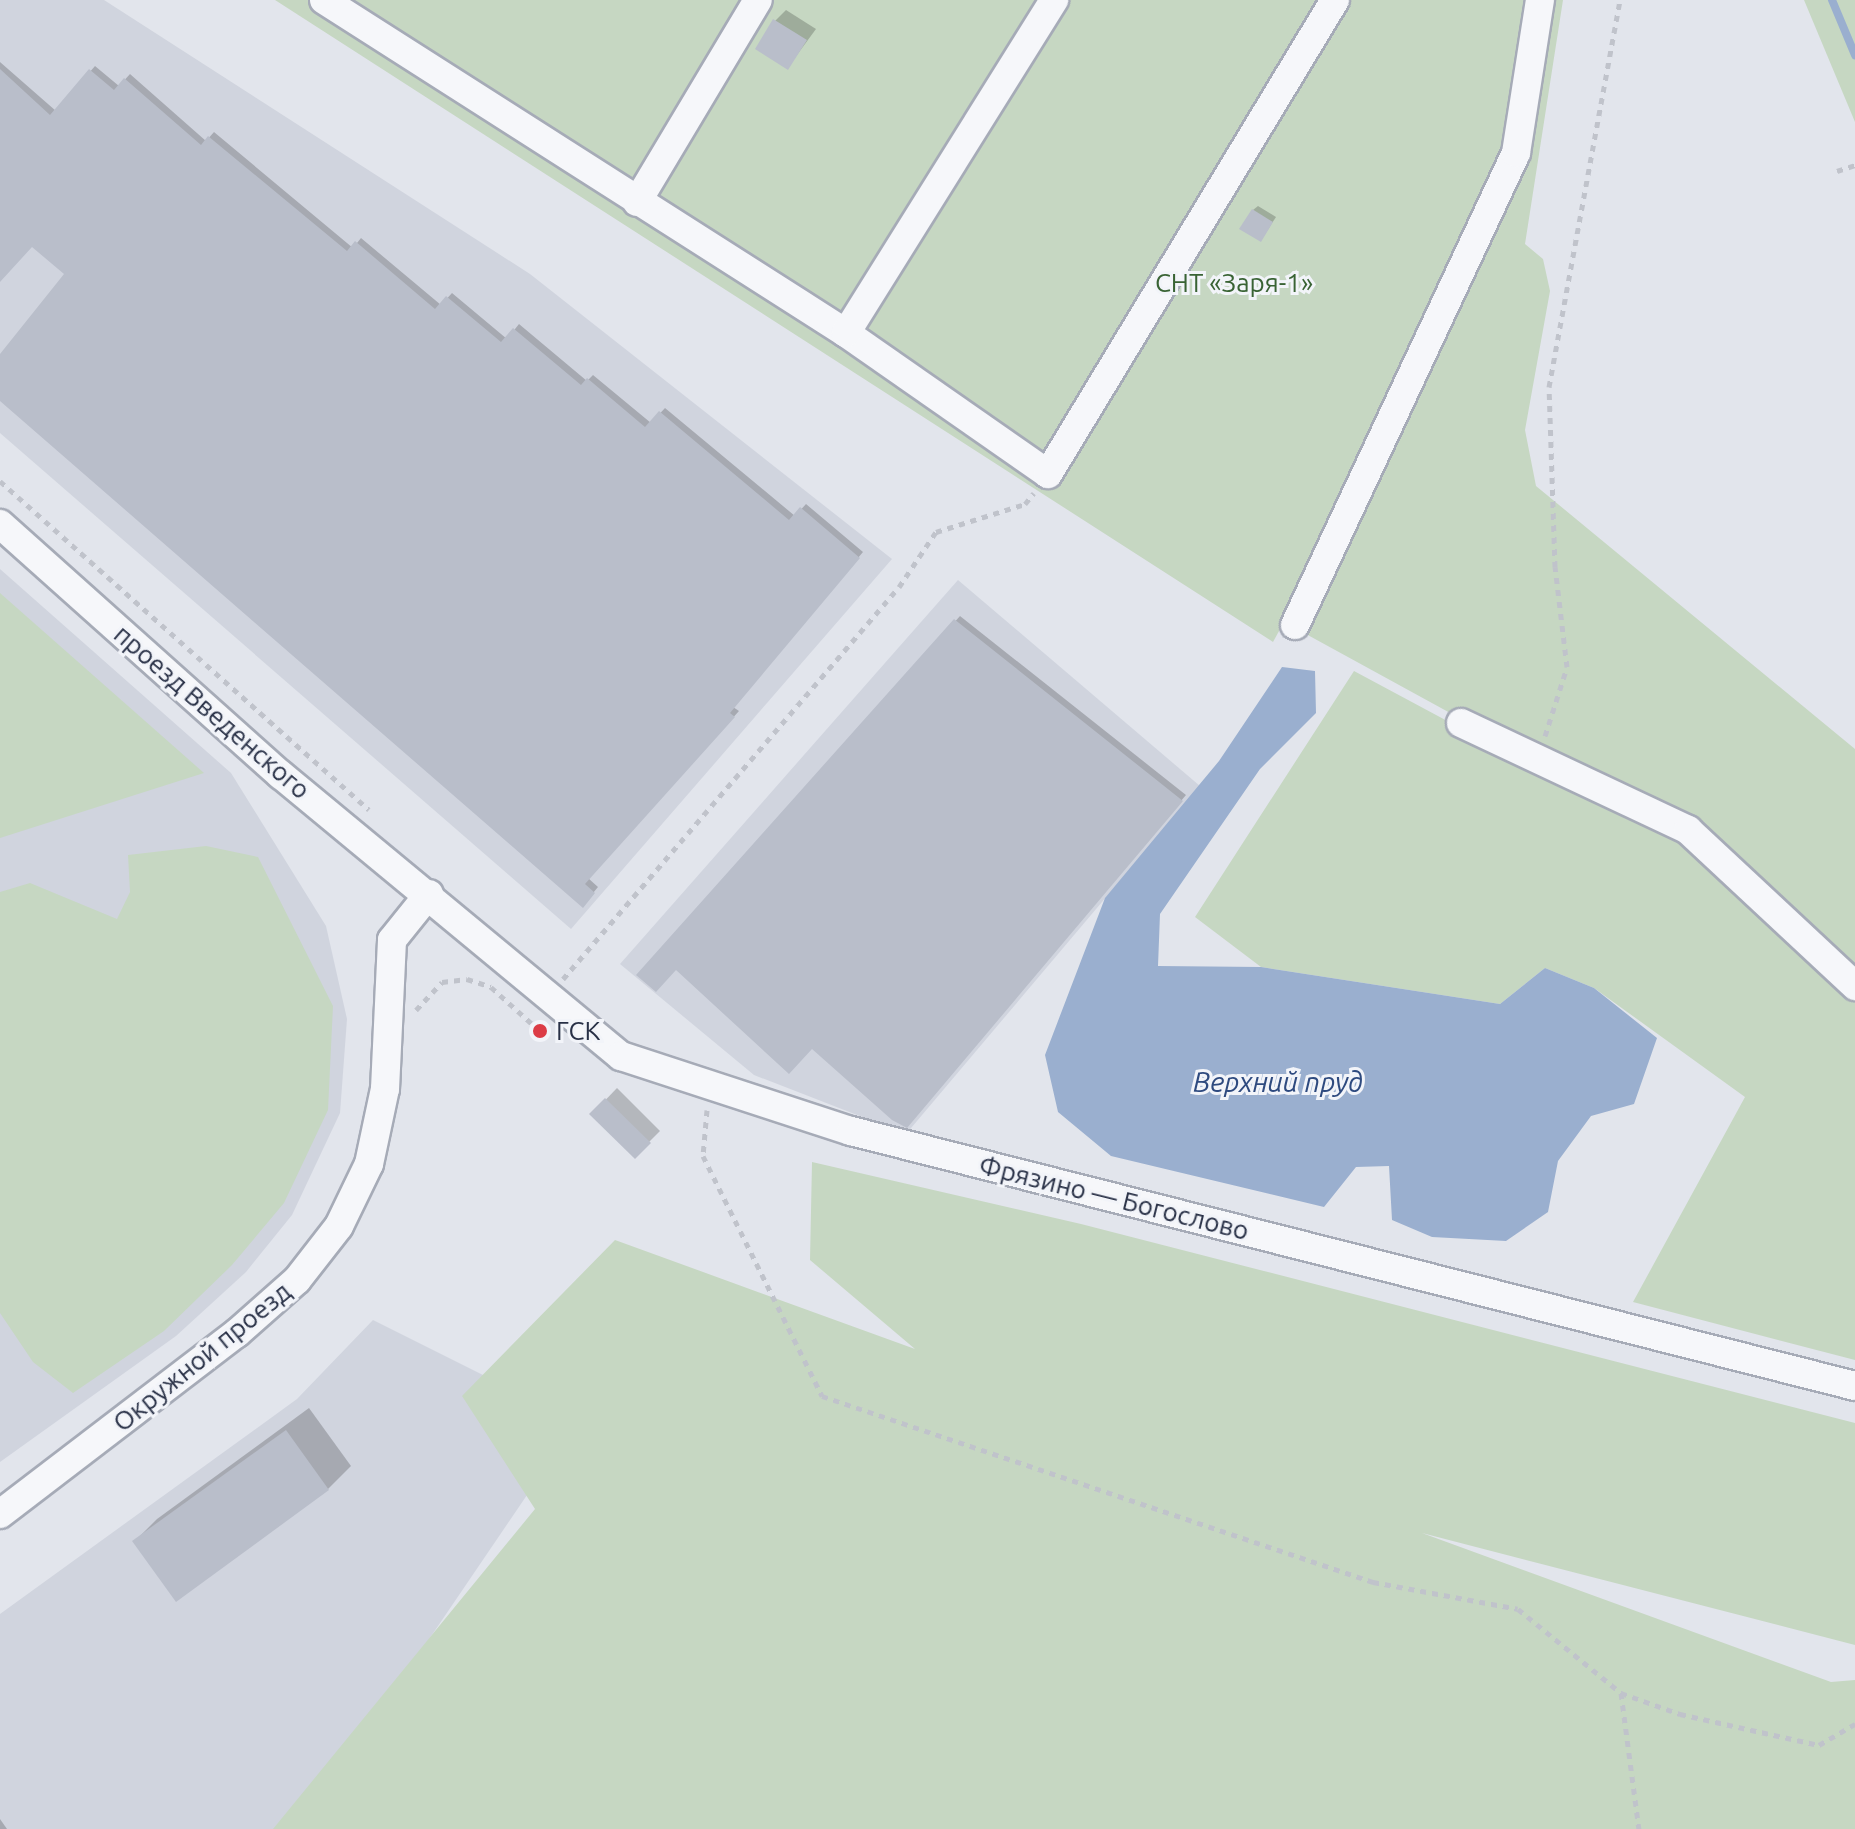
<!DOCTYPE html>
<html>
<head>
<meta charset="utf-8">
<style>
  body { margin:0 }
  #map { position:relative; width:1855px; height:1829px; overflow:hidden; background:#e2e5ec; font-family:Ubuntu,sans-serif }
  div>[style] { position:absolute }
  .built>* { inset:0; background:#d0d4de }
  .green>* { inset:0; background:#c6d7c2 }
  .water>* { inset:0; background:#9aafcf }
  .shadow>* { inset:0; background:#0003 }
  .stream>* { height:8px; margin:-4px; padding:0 4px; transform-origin:4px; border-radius:4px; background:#9aafcf }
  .building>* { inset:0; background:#b9beca }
  .path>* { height:5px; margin-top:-2.5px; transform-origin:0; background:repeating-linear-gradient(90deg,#c0c3cb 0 6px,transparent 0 12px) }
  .roads { filter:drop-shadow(2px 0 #a6abb7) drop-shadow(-2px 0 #a6abb7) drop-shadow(0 2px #a6abb7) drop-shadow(0 -2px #a6abb7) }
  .minor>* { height:28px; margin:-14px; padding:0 14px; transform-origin:14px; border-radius:14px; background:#f6f7fa }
  .dots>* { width:22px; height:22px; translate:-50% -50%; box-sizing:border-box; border:4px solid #f2f4f9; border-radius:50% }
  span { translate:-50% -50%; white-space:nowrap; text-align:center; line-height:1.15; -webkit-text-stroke:6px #f2f4f9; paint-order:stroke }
  .park-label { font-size:26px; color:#396334 }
  .street-label { font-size:26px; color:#283046 }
  .poi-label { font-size:26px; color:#283046 }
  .left { translate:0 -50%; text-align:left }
  .water-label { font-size:28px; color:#2e4a7f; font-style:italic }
</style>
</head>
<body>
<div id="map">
  <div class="built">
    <div style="clip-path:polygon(0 0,104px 0,530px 274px,892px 559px,571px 929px,0 433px)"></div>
    <div style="clip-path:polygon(0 569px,231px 773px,326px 926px,347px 1019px,340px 1113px,292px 1215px,246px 1272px,176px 1336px,0 1462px)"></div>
    <div style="clip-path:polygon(958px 580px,1200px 786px,906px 1134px,754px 1075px,620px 964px)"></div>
    <div style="clip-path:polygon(373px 1320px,499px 1383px,544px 1470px,300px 1829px,0 1829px,0 1614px,297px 1399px)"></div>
  </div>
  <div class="green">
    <div style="clip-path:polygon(275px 0,1563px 0,1525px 244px,1543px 259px,1550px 291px,1525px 430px,1536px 486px,1855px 749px,1855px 1360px,1633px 1302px,1745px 1097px,1594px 988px,1545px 968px,1500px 1004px,1261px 967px,1195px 917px,1354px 671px,1451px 723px,1452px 714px,1284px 622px,1273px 642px)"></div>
    <div style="clip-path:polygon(1804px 0,1855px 0,1855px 122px)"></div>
    <div style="clip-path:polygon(0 593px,204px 773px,0 838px)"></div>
    <div style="clip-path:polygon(206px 846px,258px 857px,333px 1006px,328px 1110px,284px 1203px,232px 1265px,164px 1331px,73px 1393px,33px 1362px,0 1313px,0 892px,30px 883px,117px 919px,130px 892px,128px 855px)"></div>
    <div style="clip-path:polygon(812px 1162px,1081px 1224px,1855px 1423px,1855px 1645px,1422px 1533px,1831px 1682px,1855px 1680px,1855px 1829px,273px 1829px,535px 1509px,462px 1396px,615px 1240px,915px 1349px,810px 1260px)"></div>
  </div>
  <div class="water">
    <div style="clip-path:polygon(1282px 667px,1315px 671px,1316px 713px,1260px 769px,1160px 914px,1158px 966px,1261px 967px,1500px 1004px,1545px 968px,1594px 988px,1657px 1038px,1634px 1104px,1591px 1116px,1558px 1161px,1548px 1212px,1506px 1241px,1432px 1237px,1392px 1220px,1389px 1166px,1356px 1167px,1324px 1207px,1111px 1156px,1058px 1112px,1045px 1055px,1105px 898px,1219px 761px)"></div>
  </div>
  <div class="shadow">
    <div style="clip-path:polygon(786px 10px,816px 29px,788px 67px,775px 21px)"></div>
    <div style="clip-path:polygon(0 62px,56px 111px,95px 66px,119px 86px,130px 74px,206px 141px,214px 132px,353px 248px,361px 238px,441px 305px,452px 293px,507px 339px,519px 324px,587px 381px,593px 375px,651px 423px,665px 408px,795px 516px,806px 504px,863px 552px,733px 707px,739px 711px,588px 878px,598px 887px,583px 905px,0 398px,0 356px,67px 274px,32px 244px,0 280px)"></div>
    <div style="clip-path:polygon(1258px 206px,1276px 217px,1261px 240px,1253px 210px)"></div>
    <div style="clip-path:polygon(960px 616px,1186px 795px,911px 1120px,812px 1046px,676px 968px,638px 975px)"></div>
    <div style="clip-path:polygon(617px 1088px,660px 1131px,635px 1156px,592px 1114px)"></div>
    <div style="clip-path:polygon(309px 1408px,351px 1466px,328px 1489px,176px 1599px,135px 1541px,157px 1519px)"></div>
    <div style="clip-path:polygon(0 1819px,7px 1829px,0 1829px)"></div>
  </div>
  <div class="stream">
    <div style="left:1832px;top:0;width:60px;rotate:67.3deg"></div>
  </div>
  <div class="building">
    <div style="clip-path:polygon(773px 19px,807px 40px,788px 70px,755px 49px)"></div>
    <div style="clip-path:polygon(0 69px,50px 115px,89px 69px,114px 90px,124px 78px,201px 145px,208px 136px,347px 251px,355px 241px,435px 309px,446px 296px,501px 342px,513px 328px,581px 385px,587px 378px,645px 427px,659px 411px,789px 520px,800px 507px,860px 558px,730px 713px,735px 717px,585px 884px,595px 893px,583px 908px,0 401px,0 354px,64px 274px,32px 247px,0 282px)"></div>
    <div style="clip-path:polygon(1252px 209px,1273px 222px,1261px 242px,1239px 229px)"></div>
    <div style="clip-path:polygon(954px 619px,1183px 801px,907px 1128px,892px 1120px,812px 1049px,789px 1074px,676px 970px,656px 992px,636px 975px)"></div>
    <div style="clip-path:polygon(605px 1098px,651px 1143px,635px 1159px,589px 1114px)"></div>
    <div style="clip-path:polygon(286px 1430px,329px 1490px,176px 1602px,132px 1541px)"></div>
  </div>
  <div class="path">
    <div style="left:1837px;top:171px;width:19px;rotate:-18deg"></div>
    <div style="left:0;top:481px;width:494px;rotate:41.7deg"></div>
    <div style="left:1545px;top:736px;width:72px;rotate:-72.3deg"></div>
    <div style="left:1567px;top:667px;width:101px;rotate:-96.8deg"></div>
    <div style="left:1555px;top:567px;width:180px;rotate:-91.9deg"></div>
    <div style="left:1549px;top:387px;width:393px;rotate:-79.6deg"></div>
    <div style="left:563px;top:979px;width:516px;rotate:-49.4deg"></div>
    <div style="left:899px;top:587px;width:66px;rotate:-56.1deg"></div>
    <div style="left:936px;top:532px;width:93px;rotate:-17.5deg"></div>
    <div style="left:1025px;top:504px;width:14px;rotate:-51deg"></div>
    <div style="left:416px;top:1010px;width:38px;rotate:-47deg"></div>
    <div style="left:442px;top:982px;width:25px;rotate:-7deg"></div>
    <div style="left:467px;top:979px;width:25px;rotate:18deg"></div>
    <div style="left:491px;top:987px;width:66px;rotate:41.9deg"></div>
    <div style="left:707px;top:1110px;width:46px;rotate:95deg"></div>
    <div style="left:703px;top:1156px;width:268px;rotate:63.6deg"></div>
    <div style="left:822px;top:1396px;width:582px;rotate:18.65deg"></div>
    <div style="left:1373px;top:1582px;width:147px;rotate:10.5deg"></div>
    <div style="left:1518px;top:1609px;width:133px;rotate:39.2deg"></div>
    <div style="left:1621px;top:1693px;width:63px;rotate:19.6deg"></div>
    <div style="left:1680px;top:1714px;width:142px;rotate:12.6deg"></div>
    <div style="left:1819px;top:1745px;width:42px;rotate:-30.3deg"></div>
    <div style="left:1621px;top:1693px;width:137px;rotate:82.5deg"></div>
  </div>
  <div class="roads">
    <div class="minor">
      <div style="left:324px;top:0;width:619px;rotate:32.54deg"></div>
      <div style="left:846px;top:333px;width:246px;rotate:34.9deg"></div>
      <div style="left:1048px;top:474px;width:554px;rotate:-58.81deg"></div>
      <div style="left:637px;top:202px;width:235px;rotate:-59.1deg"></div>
      <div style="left:846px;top:333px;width:393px;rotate:-58deg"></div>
      <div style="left:0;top:524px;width:377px;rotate:41.8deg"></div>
      <div style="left:281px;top:775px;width:441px;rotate:39.6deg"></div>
      <div style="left:621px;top:1056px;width:242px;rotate:18.1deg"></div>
      <div style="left:851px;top:1131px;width:1036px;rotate:14.25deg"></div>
      <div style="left:1295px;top:625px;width:521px;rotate:-64.91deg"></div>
      <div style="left:1516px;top:153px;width:155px;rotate:-81.1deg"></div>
      <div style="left:1461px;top:723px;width:251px;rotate:25.2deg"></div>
      <div style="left:1688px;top:830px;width:229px;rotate:43deg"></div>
      <div style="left:0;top:1514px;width:298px;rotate:-37.4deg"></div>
      <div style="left:237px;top:1333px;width:80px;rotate:-41.5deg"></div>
      <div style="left:297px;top:1280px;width:68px;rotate:-52.1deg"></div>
      <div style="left:339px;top:1226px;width:69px;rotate:-64.2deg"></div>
      <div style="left:369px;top:1164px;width:77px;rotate:-78deg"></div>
      <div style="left:385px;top:1089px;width:149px;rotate:-87.3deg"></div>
      <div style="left:392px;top:940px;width:59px;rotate:-51.2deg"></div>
    </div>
  </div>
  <div class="dots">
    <div style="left:540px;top:1031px;background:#dc3c46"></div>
  </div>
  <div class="park-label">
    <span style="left:1234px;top:283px">СНТ «Заря-1»</span>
  </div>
  <div class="street-label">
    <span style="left:212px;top:712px;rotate:41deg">проезд Введенского</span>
    <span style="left:1114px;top:1198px;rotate:14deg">Фрязино — Богослово</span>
    <span style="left:202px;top:1357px;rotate:-39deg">Окружной проезд</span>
  </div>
  <div class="poi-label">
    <span class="left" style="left:556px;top:1031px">ГСК</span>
  </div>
  <div class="water-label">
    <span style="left:1278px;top:1082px">Верхний пруд</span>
  </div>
</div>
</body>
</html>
